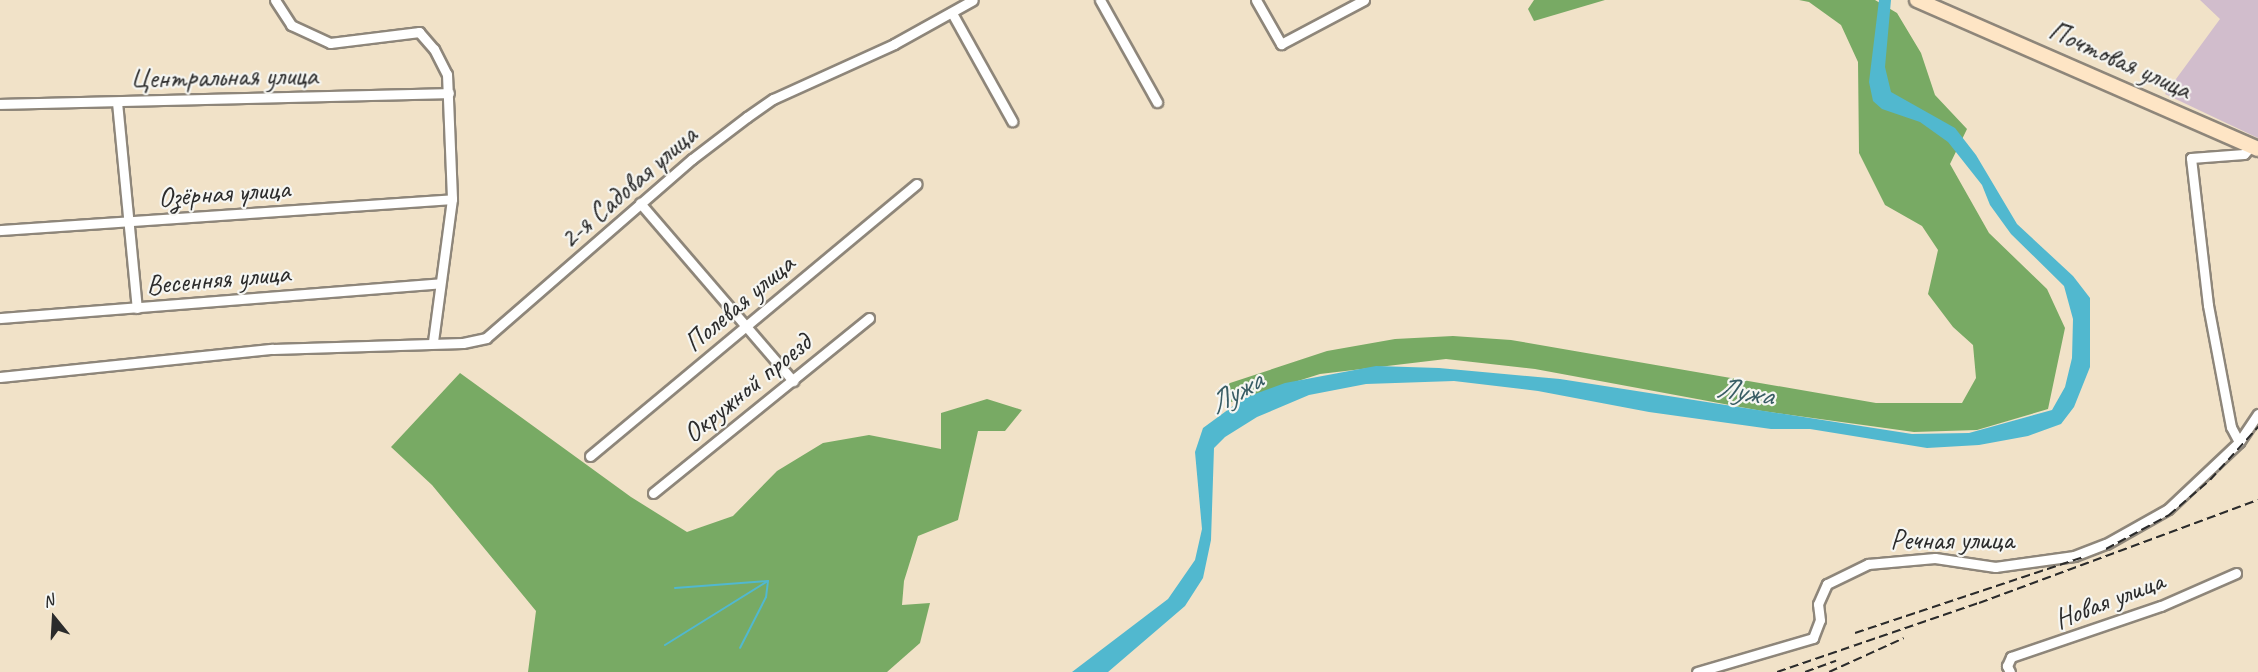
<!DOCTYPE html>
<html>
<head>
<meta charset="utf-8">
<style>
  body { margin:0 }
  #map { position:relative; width:2258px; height:672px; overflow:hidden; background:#f1e2c8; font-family:Caveat,sans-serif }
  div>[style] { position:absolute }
  .industrial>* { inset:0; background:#d1bdcc }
  .forest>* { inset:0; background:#78aa64 }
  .water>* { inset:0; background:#51b8cf }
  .stream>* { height:2px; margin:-1px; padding:0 1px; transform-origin:1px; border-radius:1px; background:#51b8cf }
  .roads { filter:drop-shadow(2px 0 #8e867a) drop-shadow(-2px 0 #8e867a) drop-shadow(0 2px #8e867a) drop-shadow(0 -2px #8e867a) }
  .street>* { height:9px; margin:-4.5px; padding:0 4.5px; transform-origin:4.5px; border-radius:4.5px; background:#fff }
  .secondary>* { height:14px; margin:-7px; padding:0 7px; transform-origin:7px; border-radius:7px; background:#fee5c5 }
  .rail>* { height:2px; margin-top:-1px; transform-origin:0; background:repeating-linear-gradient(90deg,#2b2b2b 0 9px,transparent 0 13.5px) }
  span { translate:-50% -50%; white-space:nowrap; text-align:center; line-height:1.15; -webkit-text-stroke:4.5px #f6f6f2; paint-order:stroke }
  .street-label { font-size:28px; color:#2b2b2b }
  .water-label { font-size:30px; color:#385c64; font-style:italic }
  .north { position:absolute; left:24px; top:588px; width:60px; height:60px; -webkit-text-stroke:4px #f6f6f2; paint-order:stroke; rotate:342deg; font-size:16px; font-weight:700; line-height:24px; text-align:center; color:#2b2b2b }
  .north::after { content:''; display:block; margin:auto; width:21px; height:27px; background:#2b2b2b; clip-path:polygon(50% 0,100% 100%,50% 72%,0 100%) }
</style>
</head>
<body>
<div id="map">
  <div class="industrial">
    <div style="clip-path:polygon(2200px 0,2258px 0,2258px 138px,2165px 94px,2220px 19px)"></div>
  </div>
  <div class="forest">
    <div style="clip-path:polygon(1534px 0,1605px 0,1534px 21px,1528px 9px)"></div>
    <div style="clip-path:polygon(1799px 0,1875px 0,1897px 13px,1921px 53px,1935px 95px,1967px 129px,1950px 164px,1989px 233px,2047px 289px,2065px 328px,2048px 409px,1977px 430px,1914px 432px,1762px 411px,1535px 369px,1446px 359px,1320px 374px,1228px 403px,1221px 391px,1230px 383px,1327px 351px,1395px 339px,1453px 336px,1511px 340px,1876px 403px,1962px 403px,1976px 378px,1973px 345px,1953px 327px,1928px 294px,1938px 250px,1922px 226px,1885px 205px,1859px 153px,1858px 62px,1841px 25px,1809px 2px)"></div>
    <div style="clip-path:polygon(460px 373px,631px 497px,687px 532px,733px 516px,777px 471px,823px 443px,869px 435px,941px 449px,941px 413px,987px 399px,1022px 410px,1005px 431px,978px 431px,958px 520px,918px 536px,904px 581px,902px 605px,930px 603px,920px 643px,887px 672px,528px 672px,536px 611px,432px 485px,391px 447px)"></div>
  </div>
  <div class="water">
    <div style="clip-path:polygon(1879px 0,1891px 0,1885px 67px,1891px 92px,1955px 128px,1976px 155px,2017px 224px,2073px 276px,2090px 298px,2090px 367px,2074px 407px,2061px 424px,2028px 436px,1979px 445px,1927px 448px,1810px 429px,1771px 429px,1649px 412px,1538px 391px,1454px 381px,1366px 384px,1309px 395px,1257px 417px,1225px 437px,1214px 448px,1211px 540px,1203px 578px,1185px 606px,1108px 672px,1072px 672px,1168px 599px,1195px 560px,1202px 529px,1195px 452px,1203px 428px,1244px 398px,1285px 383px,1376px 366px,1439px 368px,1560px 379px,1912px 434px,1969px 433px,2052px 410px,2065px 387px,2072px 358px,2073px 319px,2064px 286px,2011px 234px,1990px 205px,1982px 185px,1948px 142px,1920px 122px,1882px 109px,1873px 101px,1869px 82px)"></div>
  </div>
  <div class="stream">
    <div style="left:675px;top:588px;width:93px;rotate:-4.3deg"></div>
    <div style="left:665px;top:645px;width:121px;rotate:-31.9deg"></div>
    <div style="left:768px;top:581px;width:16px;rotate:97deg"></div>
    <div style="left:766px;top:597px;width:57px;rotate:117deg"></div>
  </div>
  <div class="roads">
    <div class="street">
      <div style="left:275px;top:0;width:30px;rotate:57deg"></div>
      <div style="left:291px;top:25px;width:43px;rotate:24.8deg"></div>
      <div style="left:330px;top:43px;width:90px;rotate:-7deg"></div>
      <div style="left:419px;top:32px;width:23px;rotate:49deg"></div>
      <div style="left:434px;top:49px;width:28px;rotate:63deg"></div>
      <div style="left:447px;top:74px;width:125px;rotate:87.7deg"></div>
      <div style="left:452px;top:199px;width:144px;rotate:97.6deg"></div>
      <div style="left:1100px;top:0;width:117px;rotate:60.8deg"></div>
      <div style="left:1256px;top:0;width:51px;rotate:60.4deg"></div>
      <div style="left:1281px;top:44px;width:94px;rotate:-27.9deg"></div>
      <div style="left:952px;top:13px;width:124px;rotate:60.9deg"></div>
      <div style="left:117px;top:102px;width:207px;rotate:84.5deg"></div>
      <div style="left:0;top:104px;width:449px;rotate:-1.4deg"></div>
      <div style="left:640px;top:203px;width:235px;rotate:49.3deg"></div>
      <div style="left:0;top:230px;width:453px;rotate:-3.9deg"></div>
      <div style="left:0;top:318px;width:441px;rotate:-4.5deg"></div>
      <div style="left:0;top:377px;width:274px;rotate:-5.9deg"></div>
      <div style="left:273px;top:349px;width:190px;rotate:-1.8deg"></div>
      <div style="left:463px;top:343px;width:24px;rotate:-12deg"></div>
      <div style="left:486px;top:338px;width:273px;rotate:-41deg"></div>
      <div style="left:692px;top:159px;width:69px;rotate:-37.4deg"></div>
      <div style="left:747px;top:117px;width:32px;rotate:-35deg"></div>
      <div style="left:773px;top:99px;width:133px;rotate:-24.4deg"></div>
      <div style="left:894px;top:44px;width:90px;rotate:-29.1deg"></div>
      <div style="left:2239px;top:442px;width:17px;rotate:-118deg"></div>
      <div style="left:2231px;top:427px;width:124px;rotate:-100.7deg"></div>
      <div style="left:2208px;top:305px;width:148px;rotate:-96.6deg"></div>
      <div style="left:2191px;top:158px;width:53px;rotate:-4.3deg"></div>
      <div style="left:2244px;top:154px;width:11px;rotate:-49deg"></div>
      <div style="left:590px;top:456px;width:425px;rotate:-39.8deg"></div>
      <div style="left:653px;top:493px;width:278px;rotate:-39deg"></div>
      <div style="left:1697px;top:672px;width:121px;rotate:-16.3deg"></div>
      <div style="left:1813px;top:638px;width:19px;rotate:-69deg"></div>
      <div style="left:1820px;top:620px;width:16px;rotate:-97deg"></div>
      <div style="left:1818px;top:604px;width:22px;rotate:-66deg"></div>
      <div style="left:1827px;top:584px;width:46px;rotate:-26deg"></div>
      <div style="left:1868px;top:564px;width:67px;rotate:-5.1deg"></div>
      <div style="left:1935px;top:558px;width:61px;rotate:8.5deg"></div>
      <div style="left:1995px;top:567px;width:80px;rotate:-7.9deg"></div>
      <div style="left:2074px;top:556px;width:34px;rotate:-21deg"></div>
      <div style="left:2106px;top:544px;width:71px;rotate:-29.4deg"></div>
      <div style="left:2168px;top:509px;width:98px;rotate:-43.3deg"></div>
      <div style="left:2239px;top:442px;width:34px;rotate:-56deg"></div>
      <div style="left:2010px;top:672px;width:7px;rotate:-117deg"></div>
      <div style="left:2007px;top:666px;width:10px;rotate:-66deg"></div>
      <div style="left:2011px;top:657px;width:158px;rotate:-18.8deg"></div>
      <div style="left:2161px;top:606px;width:82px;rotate:-23.7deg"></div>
    </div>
    <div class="secondary">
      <div style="left:1917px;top:0;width:372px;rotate:23.6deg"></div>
    </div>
  </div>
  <div class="rail">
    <div style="left:2106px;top:549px;width:72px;rotate:-28.4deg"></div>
    <div style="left:2169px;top:515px;width:54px;rotate:-40.5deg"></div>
    <div style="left:2210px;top:480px;width:72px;rotate:-47.8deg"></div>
    <div style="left:1855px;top:633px;width:240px;rotate:-18.4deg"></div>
    <div style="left:1777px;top:672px;width:213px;rotate:-18.9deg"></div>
    <div style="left:1979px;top:603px;width:297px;rotate:-20.3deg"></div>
    <div style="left:1805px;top:672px;width:33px;rotate:-20deg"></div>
    <div style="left:1829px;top:672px;width:82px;rotate:-24.4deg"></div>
  </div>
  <div class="street-label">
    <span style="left:2120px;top:60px;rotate:24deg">Почтовая улица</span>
    <span style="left:224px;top:77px;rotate:-1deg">Центральная улица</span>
    <span style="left:628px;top:187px;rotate:-41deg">2-я Садовая улица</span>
    <span style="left:224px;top:193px;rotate:-4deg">Озёрная улица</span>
    <span style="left:218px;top:279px;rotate:-5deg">Весенняя улица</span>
    <span style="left:739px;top:303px;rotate:-40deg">Полевая улица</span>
    <span style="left:747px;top:388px;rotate:-39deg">Окружной проезд</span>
    <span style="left:1952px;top:540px">Речная улица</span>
    <span style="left:2109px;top:600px;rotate:-21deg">Новая улица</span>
  </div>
  <div class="water-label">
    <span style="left:1745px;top:391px;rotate:9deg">Лужа</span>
    <span style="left:1235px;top:392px;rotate:-30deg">Лужа</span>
  </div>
  <div class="north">N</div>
</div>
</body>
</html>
